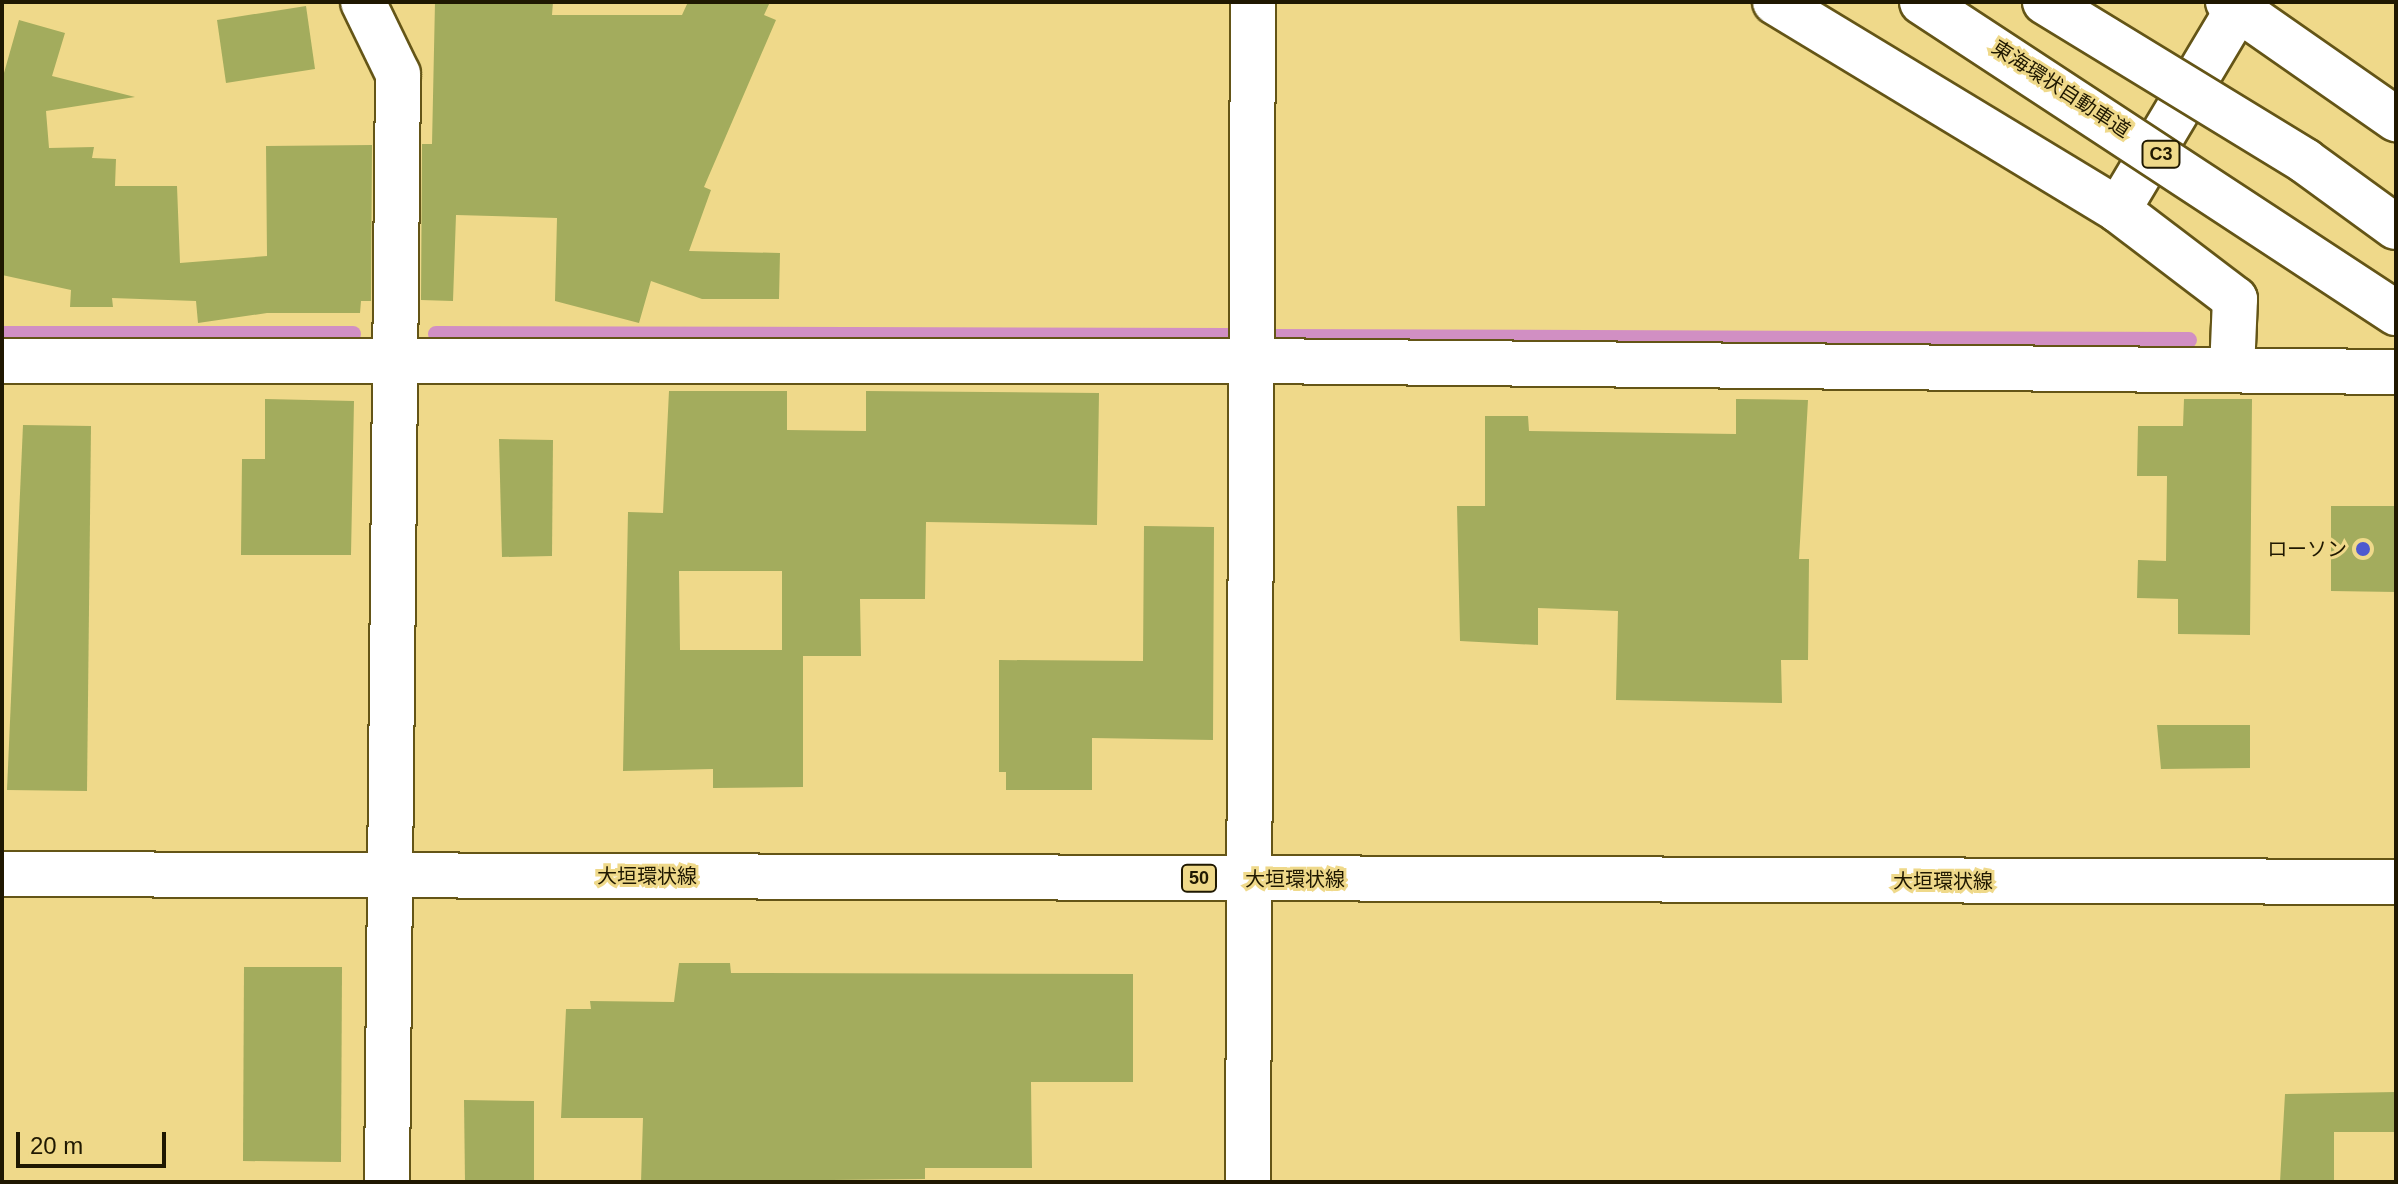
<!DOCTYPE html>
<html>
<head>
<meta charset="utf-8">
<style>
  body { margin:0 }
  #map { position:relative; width:2398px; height:1184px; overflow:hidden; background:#efd98a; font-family:Arial,"Noto Sans JP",sans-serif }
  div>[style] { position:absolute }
  .stream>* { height:16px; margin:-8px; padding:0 8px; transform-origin:8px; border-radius:8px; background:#d18fc3 }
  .building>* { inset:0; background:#a3ac5d }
  .roads { filter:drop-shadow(2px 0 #645517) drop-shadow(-2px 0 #645517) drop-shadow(0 2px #645517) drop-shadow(0 -2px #645517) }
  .minor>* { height:44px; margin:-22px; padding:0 22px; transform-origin:22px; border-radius:22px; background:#fff }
  .major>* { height:44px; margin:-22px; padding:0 22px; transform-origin:22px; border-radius:22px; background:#fff }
  .bridges { filter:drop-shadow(2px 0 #645517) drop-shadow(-2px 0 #645517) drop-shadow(0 2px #645517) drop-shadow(0 -2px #645517) }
  .highway-bridge>* { height:44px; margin:-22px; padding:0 22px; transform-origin:22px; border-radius:22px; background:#fff }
  .dots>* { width:22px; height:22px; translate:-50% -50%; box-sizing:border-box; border:4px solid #efd98a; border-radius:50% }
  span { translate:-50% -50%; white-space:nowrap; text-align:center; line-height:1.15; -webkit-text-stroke:6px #efd98a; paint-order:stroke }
  .shield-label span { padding:2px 6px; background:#efd98a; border:2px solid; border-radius:6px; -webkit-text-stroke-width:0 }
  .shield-label { font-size:18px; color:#1f1801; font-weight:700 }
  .street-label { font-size:20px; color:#1f1801 }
  .poi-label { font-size:20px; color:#1f1801 }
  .right { translate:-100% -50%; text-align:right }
  .frame { position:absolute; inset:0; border:4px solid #1f1801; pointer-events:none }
  .scale { position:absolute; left:16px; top:1132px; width:150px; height:36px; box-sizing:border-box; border:4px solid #1f1801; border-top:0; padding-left:10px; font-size:24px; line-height:28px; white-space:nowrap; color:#1f1801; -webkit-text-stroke:6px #efd98a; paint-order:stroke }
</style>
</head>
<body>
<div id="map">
  <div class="stream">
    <div style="left:2px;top:334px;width:351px"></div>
    <div style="left:436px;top:334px;width:794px;rotate:0.14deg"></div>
    <div style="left:1270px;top:337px;width:919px;rotate:0.19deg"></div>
  </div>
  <div class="building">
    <div style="clip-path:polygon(435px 2px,553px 2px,552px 15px,682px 15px,688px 2px,770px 2px,764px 15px,776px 20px,704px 187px,711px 190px,689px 251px,780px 253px,779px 299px,702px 299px,651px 281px,639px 323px,555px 301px,557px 218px,456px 215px,453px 301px,421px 300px,422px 144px,432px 144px)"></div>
    <div style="clip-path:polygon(306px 6px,315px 69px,226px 83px,217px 20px)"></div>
    <div style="clip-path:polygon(19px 20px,65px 33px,52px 76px,135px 97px,46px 111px,49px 148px,94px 147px,92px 158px,116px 159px,115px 186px,177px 186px,180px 263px,267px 256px,266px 146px,372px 145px,371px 301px,361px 301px,360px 313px,267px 313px,198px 323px,196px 301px,112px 298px,113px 307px,70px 307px,71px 290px,2px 275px,2px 80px)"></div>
    <div style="clip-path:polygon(evenodd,669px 391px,787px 391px,787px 430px,866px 431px,866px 391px,1099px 393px,1097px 525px,926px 522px,925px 599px,860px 599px,861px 656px,803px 656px,803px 787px,713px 788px,713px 769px,623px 771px,628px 512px,663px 513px,669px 391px,679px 571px,782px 571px,782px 650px,680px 650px,679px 571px)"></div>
    <div style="clip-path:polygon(265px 399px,354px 401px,351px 555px,241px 555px,242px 459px,265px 459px)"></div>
    <div style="clip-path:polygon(1736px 399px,1808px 400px,1799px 559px,1809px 559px,1808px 660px,1781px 660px,1782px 703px,1616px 700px,1618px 611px,1538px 608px,1538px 645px,1460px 641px,1457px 506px,1485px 506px,1485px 416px,1528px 416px,1529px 431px,1736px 434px)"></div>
    <div style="clip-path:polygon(2184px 399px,2252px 399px,2250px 635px,2178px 634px,2178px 599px,2137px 598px,2138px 560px,2166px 561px,2167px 476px,2137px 476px,2138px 426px,2183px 426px)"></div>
    <div style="clip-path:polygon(23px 425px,91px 426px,87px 791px,7px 790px)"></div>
    <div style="clip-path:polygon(499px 439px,553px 440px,552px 556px,502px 557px)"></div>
    <div style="clip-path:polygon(2331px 506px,2396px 506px,2396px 592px,2331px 591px)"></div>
    <div style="clip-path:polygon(1144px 526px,1214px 527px,1213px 740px,1092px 738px,1092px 790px,1006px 790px,1006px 772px,999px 772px,999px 660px,1143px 661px)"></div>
    <div style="clip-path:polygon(2157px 725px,2250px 725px,2250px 768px,2161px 769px)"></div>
    <div style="clip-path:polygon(679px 963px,730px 963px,731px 973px,1133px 974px,1133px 1082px,1031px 1082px,1032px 1168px,925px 1168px,925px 1179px,641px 1182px,643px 1118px,561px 1118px,566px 1009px,591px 1009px,590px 1001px,674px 1002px)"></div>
    <div style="clip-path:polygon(244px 967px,342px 967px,341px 1162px,243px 1161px)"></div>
    <div style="clip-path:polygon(2396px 1092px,2396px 1132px,2334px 1132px,2334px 1182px,2280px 1182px,2285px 1094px)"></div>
    <div style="clip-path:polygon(464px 1100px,534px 1101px,534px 1182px,465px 1182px)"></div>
  </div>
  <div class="roads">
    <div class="minor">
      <div style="left:363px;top:2px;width:80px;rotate:64.1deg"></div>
      <div style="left:398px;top:74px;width:1108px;rotate:90.57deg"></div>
      <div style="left:1775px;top:2px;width:401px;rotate:31.2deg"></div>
      <div style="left:2118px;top:210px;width:147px;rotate:37.3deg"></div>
      <div style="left:2235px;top:299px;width:71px;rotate:92.4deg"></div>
      <div style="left:2228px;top:2px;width:205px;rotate:34.9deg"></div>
      <div style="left:2118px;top:210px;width:234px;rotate:-59.2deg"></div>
      <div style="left:2px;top:361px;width:1249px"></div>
      <div style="left:1251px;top:361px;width:1145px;rotate:0.55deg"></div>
      <div style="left:1248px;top:1182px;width:1180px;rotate:-89.76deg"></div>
    </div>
    <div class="major">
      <div style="left:2px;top:874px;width:2394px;rotate:0.19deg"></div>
    </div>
  </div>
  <div class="bridges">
    <div class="highway-bridge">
      <div style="left:1922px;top:2px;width:567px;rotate:33.27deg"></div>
      <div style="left:2045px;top:2px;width:305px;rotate:31.4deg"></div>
      <div style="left:2305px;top:161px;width:112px;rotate:36deg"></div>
    </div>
  </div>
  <div class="dots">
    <div style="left:2363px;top:549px;background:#4e59cf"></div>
  </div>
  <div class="shield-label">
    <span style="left:2161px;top:154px">C3</span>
    <span style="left:1199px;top:878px">50</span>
  </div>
  <div class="street-label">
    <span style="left:2061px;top:89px;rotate:33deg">東海環状自動車道</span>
    <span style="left:647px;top:876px">大垣環状線</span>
    <span style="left:1295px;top:879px">大垣環状線</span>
    <span style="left:1943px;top:881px">大垣環状線</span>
  </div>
  <div class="poi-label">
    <span class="right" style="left:2347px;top:549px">ローソン</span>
  </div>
  <div class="frame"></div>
  <div class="scale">20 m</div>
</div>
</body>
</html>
